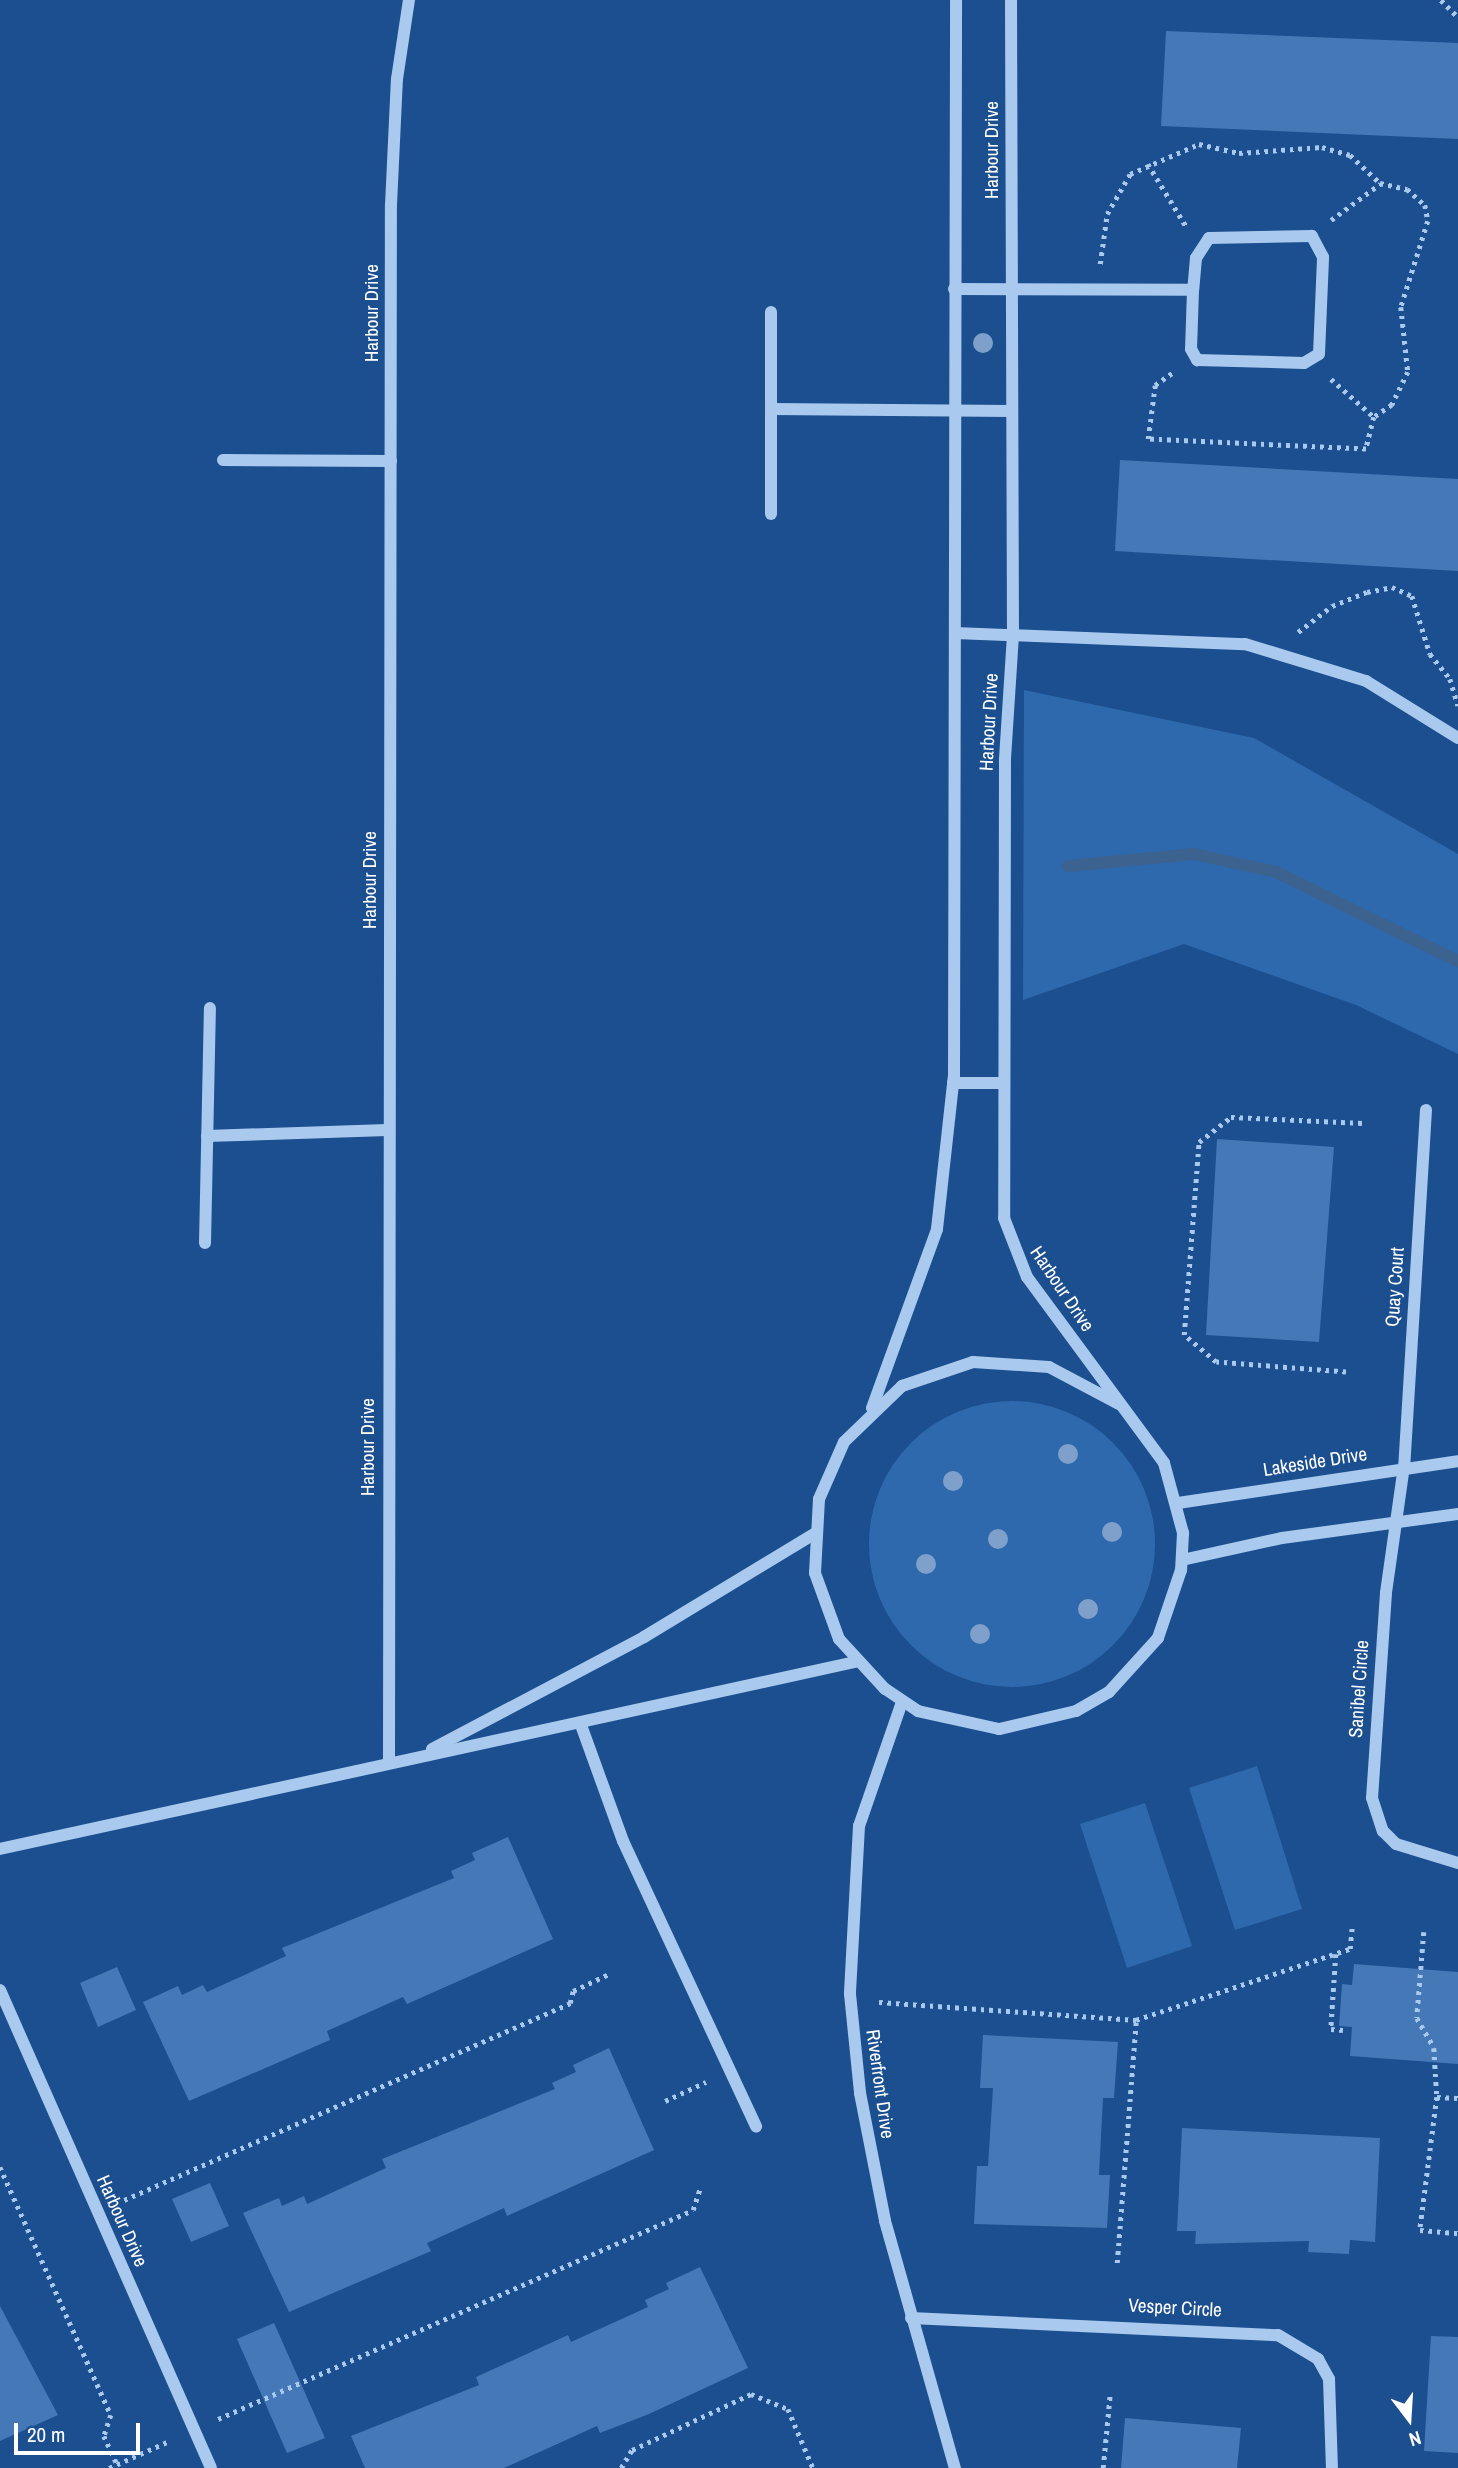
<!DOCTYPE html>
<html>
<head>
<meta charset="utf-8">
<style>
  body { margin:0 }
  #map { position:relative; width:1458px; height:2468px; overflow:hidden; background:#1b4f8f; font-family:"Archivo Narrow",sans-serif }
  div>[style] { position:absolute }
  .green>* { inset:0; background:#2e69ad }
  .round { border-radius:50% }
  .stream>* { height:12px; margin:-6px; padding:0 6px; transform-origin:6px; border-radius:6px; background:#3c6290 }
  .building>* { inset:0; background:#4478b7 }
  .path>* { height:4.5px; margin-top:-2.25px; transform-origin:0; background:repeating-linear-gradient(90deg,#a9c9ee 0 3.5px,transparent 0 8.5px) }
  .minor>* { height:12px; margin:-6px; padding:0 6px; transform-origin:6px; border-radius:6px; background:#a9c9ee }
  .trees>* { width:20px; height:20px; margin:-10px; border-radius:50%; background:#7ea0ca }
  span { translate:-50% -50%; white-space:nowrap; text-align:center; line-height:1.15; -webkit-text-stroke:6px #1b4f8f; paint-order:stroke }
  .street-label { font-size:19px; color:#fff }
  .north { position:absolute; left:1374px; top:2384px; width:70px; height:70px; -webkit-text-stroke:5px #1b4f8f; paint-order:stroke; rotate:163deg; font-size:19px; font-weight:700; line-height:28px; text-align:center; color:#fff }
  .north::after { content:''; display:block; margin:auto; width:24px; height:32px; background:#fff; clip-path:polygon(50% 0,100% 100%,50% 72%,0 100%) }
  .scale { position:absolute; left:14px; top:2423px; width:126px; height:32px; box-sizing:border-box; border:4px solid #fff; border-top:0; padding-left:9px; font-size:21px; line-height:24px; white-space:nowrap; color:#fff; -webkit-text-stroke:5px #1b4f8f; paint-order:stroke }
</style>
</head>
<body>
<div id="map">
  <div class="green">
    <div style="clip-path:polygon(1024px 690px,1254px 738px,1458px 854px,1458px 1054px,1356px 1005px,1184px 944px,1023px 1000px)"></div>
    <div class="round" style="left:869px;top:1401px;width:286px;height:286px"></div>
    <div style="clip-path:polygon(1257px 1766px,1302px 1909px,1235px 1930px,1189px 1788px)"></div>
    <div style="clip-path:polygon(1145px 1803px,1192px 1946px,1127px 1968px,1080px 1824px)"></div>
  </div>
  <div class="stream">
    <div style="left:1068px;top:866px;width:127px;rotate:-5.4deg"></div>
    <div style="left:1194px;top:854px;width:84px;rotate:12.4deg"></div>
    <div style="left:1276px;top:872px;width:203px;rotate:26.1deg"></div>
  </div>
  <div class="building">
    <div style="clip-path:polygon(1166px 31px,1458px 43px,1458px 139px,1161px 126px)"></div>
    <div style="clip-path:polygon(1120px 460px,1458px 479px,1458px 571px,1115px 551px)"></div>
    <div style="clip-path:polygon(1217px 1139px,1334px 1147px,1319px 1342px,1206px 1335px)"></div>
    <div style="clip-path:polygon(508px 1837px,553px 1939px,407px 2004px,403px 1997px,327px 2031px,330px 2040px,189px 2101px,143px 2002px,178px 1986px,182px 1995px,203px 1985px,207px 1992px,286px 1956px,282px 1948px,454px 1878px,451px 1871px,475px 1860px,472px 1853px)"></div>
    <div style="clip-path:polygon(1354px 1964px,1458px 1972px,1458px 2064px,1350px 2056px,1352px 2027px,1339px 2026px,1342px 1984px,1352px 1985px)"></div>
    <div style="clip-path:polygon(117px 1967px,136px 2010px,98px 2027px,80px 1983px)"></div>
    <div style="clip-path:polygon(983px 2035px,1118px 2042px,1114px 2098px,1103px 2098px,1099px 2175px,1110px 2175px,1107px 2228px,974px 2224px,977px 2166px,988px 2166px,993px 2088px,980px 2088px)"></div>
    <div style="clip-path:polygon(609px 2048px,654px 2150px,507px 2216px,504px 2208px,427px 2243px,431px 2251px,289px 2312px,243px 2213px,279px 2198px,282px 2206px,304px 2196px,307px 2204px,386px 2168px,382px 2159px,555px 2089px,552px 2083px,576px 2072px,573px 2065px)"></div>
    <div style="clip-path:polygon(1182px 2128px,1380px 2138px,1375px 2242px,1350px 2240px,1349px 2254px,1308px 2252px,1309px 2241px,1195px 2244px,1196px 2231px,1177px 2231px)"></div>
    <div style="clip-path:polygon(210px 2183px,229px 2226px,191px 2242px,172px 2199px)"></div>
    <div style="clip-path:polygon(700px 2267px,748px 2368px,649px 2414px,600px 2433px,597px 2426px,504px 2468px,365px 2468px,351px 2436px,479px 2385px,476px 2377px,568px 2335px,571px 2342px,648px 2307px,645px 2300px,669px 2289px,666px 2283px)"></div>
    <div style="clip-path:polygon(0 2306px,58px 2415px,0 2441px)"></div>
    <div style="clip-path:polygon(274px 2323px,325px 2438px,287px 2453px,237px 2339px)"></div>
    <div style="clip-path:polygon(1431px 2336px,1458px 2337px,1458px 2453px,1424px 2451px)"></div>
    <div style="clip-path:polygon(1125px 2418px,1241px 2428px,1237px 2468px,1121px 2468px)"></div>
  </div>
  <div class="path">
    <div style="left:1441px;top:0;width:24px;rotate:45deg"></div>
    <div style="left:1148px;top:164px;width:73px;rotate:58.5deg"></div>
    <div style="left:1331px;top:220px;width:61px;rotate:-36.3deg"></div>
    <div style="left:1100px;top:264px;width:50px;rotate:-82deg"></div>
    <div style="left:1107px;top:214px;width:46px;rotate:-60.1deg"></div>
    <div style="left:1130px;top:174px;width:75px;rotate:-23.5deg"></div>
    <div style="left:1199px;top:144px;width:41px;rotate:12.7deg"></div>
    <div style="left:1239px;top:153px;width:83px;rotate:-4.1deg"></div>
    <div style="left:1322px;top:147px;width:29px;rotate:16deg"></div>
    <div style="left:1350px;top:155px;width:41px;rotate:43deg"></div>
    <div style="left:1380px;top:183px;width:28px;rotate:13deg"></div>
    <div style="left:1407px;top:189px;width:24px;rotate:42deg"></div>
    <div style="left:1425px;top:205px;width:16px;rotate:79deg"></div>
    <div style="left:1428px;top:221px;width:90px;rotate:107.4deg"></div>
    <div style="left:1401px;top:307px;width:65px;rotate:83.9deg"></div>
    <div style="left:1408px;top:372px;width:37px;rotate:116deg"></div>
    <div style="left:1392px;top:405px;width:22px;rotate:146deg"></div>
    <div style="left:1374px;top:417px;width:33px;rotate:104deg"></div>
    <div style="left:1366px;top:449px;width:218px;rotate:-177.4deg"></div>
    <div style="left:1148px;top:439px;width:54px;rotate:-82.6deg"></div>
    <div style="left:1155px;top:385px;width:21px;rotate:-35deg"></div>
    <div style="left:1331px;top:379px;width:57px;rotate:41.5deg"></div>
    <div style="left:1298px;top:632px;width:43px;rotate:-37.4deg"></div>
    <div style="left:1332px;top:606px;width:38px;rotate:-22deg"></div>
    <div style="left:1367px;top:592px;width:25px;rotate:-11deg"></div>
    <div style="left:1392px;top:587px;width:22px;rotate:24deg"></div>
    <div style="left:1412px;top:596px;width:61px;rotate:72.8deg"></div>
    <div style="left:1430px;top:654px;width:32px;rotate:51deg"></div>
    <div style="left:1450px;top:679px;width:28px;rotate:73deg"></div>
    <div style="left:1346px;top:1372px;width:130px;rotate:-175.6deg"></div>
    <div style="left:1216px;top:1362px;width:42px;rotate:-139.8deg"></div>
    <div style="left:1184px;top:1335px;width:194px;rotate:-85.6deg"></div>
    <div style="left:1199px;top:1142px;width:41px;rotate:-38deg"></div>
    <div style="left:1231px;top:1117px;width:132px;rotate:2.6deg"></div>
    <div style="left:1424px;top:1932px;width:86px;rotate:94.7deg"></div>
    <div style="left:1417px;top:2018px;width:34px;rotate:60deg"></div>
    <div style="left:1434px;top:2048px;width:49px;rotate:86.5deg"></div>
    <div style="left:1437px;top:2097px;width:134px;rotate:97.3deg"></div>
    <div style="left:1420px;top:2230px;width:38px;rotate:5deg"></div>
    <div style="left:1336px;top:1954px;width:75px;rotate:93.8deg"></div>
    <div style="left:1331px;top:2029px;width:12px;rotate:5deg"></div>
    <div style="left:879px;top:2002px;width:258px;rotate:4deg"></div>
    <div style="left:1136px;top:2020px;width:225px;rotate:-18.4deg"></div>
    <div style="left:1350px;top:1949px;width:23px;rotate:-85deg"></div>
    <div style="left:1437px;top:2097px;width:21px;rotate:3deg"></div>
    <div style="left:665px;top:2101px;width:45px;rotate:-24.9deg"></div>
    <div style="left:0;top:2167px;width:272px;rotate:65.9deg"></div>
    <div style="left:111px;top:2415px;width:22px;rotate:108deg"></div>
    <div style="left:104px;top:2436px;width:31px;rotate:65deg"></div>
    <div style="left:124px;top:2200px;width:488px;rotate:-23.8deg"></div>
    <div style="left:570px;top:2003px;width:12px;rotate:-76deg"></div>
    <div style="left:573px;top:1991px;width:42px;rotate:-25.3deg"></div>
    <div style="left:1117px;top:2263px;width:244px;rotate:-85.5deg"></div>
    <div style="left:218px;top:2419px;width:519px;rotate:-23.75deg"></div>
    <div style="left:693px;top:2210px;width:25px;rotate:-72deg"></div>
    <div style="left:109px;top:2468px;width:66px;rotate:-24.2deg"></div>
    <div style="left:621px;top:2468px;width:21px;rotate:-59deg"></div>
    <div style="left:632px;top:2450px;width:132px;rotate:-25.2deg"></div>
    <div style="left:751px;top:2394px;width:40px;rotate:22deg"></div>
    <div style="left:788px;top:2409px;width:64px;rotate:67deg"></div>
    <div style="left:1103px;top:2468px;width:74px;rotate:-84.6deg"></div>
  </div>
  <div class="minor">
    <div style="left:1011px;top:0;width:635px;rotate:89.82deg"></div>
    <div style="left:1013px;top:635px;width:125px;rotate:93.7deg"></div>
    <div style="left:1005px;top:760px;width:458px;rotate:90.1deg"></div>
    <div style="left:1004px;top:1218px;width:63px;rotate:68.7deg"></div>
    <div style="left:1027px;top:1277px;width:231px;rotate:53.6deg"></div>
    <div style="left:1164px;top:1463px;width:73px;rotate:74.8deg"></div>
    <div style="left:1183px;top:1533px;width:37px;rotate:93deg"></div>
    <div style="left:1181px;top:1570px;width:72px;rotate:108.7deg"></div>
    <div style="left:1158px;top:1638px;width:73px;rotate:132.2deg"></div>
    <div style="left:1109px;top:1692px;width:38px;rotate:150deg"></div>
    <div style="left:1076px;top:1711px;width:79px;rotate:166.8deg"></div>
    <div style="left:999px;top:1729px;width:83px;rotate:-167.5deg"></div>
    <div style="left:918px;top:1711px;width:40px;rotate:-146deg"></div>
    <div style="left:885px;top:1689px;width:68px;rotate:-132.6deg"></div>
    <div style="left:839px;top:1639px;width:70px;rotate:-110deg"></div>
    <div style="left:815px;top:1573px;width:74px;rotate:-86.9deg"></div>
    <div style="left:819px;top:1499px;width:62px;rotate:-66.3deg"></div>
    <div style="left:844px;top:1442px;width:81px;rotate:-44deg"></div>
    <div style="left:902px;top:1386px;width:75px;rotate:-18.7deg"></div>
    <div style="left:973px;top:1362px;width:76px;rotate:3.8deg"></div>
    <div style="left:1049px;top:1367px;width:79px;rotate:27.9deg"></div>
    <div style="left:954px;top:289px;width:239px;rotate:0.2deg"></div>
    <div style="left:1193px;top:290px;width:59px;rotate:91.9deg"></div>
    <div style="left:1191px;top:349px;width:13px;rotate:61deg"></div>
    <div style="left:1197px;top:360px;width:107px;rotate:1.6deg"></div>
    <div style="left:1304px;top:363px;width:17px;rotate:-31deg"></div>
    <div style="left:1319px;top:354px;width:97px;rotate:-87.6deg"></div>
    <div style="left:1323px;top:257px;width:24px;rotate:-118deg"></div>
    <div style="left:1312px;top:236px;width:103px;rotate:178.9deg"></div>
    <div style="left:1209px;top:238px;width:24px;rotate:123deg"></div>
    <div style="left:1196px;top:258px;width:32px;rotate:95deg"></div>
    <div style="left:771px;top:312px;width:202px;rotate:90deg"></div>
    <div style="left:771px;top:409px;width:240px;rotate:0.5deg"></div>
    <div style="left:223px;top:460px;width:168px;rotate:0.3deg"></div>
    <div style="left:955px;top:633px;width:290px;rotate:2.2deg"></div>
    <div style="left:1245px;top:644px;width:127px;rotate:17deg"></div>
    <div style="left:1366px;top:681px;width:108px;rotate:31.8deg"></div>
    <div style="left:953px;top:1083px;width:50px"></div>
    <div style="left:1426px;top:1110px;width:357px;rotate:93.5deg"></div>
    <div style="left:1404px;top:1466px;width:128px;rotate:98.1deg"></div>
    <div style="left:1386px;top:1593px;width:205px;rotate:93.9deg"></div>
    <div style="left:1372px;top:1798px;width:35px;rotate:72deg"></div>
    <div style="left:1383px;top:1831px;width:18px;rotate:45deg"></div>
    <div style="left:1396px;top:1844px;width:65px;rotate:17deg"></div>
    <div style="left:207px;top:1136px;width:180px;rotate:-1.9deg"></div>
    <div style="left:205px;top:1243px;width:235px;rotate:-88.8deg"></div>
    <div style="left:872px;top:1408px;width:190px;rotate:-70deg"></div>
    <div style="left:937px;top:1229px;width:154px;rotate:-83.7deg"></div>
    <div style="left:954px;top:1076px;width:1076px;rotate:-89.89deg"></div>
    <div style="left:1178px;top:1503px;width:283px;rotate:-8.5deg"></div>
    <div style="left:1182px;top:1560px;width:102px;rotate:-12.4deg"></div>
    <div style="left:1282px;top:1538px;width:178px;rotate:-7.8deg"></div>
    <div style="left:902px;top:1702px;width:131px;rotate:109.1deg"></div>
    <div style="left:859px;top:1826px;width:168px;rotate:93.1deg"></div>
    <div style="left:850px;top:1994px;width:100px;rotate:84.2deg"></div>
    <div style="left:860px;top:2093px;width:130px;rotate:78.9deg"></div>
    <div style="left:885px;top:2221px;width:257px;rotate:74.2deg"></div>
    <div style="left:581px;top:1725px;width:123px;rotate:70.1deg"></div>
    <div style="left:623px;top:1841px;width:315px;rotate:65deg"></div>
    <div style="left:432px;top:1749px;width:240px;rotate:-27.8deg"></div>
    <div style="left:644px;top:1637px;width:199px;rotate:-31.2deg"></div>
    <div style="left:389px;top:1761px;width:1556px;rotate:-89.93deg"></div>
    <div style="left:391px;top:205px;width:126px;rotate:-87.3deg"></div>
    <div style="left:397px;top:79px;width:80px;rotate:-81.4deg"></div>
    <div style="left:0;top:1849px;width:875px;rotate:-12.34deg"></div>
    <div style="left:0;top:1990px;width:522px;rotate:66.18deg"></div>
    <div style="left:911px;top:2318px;width:367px;rotate:2.7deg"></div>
    <div style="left:1278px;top:2335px;width:47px;rotate:31deg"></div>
    <div style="left:1318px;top:2359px;width:23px;rotate:61deg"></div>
    <div style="left:1329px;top:2379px;width:89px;rotate:88.1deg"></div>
  </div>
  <div class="trees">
    <div style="left:983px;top:343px"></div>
    <div style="left:1068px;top:1454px"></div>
    <div style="left:953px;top:1481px"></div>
    <div style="left:1112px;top:1532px"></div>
    <div style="left:998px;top:1539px"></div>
    <div style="left:926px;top:1564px"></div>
    <div style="left:1088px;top:1609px"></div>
    <div style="left:980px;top:1634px"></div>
  </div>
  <div class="street-label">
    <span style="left:992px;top:150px;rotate:-90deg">Harbour Drive</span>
    <span style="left:372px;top:313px;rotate:-90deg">Harbour Drive</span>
    <span style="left:989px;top:722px;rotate:-87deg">Harbour Drive</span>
    <span style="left:370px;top:880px;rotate:-90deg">Harbour Drive</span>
    <span style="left:1395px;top:1287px;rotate:-86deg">Quay Court</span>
    <span style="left:1062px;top:1289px;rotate:56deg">Harbour Drive</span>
    <span style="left:368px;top:1447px;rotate:-90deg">Harbour Drive</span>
    <span style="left:1315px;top:1462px;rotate:-9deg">Lakeside Drive</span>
    <span style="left:1359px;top:1689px;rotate:-86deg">Sanibel Circle</span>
    <span style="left:880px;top:2084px;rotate:82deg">Riverfront Drive</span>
    <span style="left:122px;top:2221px;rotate:66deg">Harbour Drive</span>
    <span style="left:1175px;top:2308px;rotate:3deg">Vesper Circle</span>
  </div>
  <div class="north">N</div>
  <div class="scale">20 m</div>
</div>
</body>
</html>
